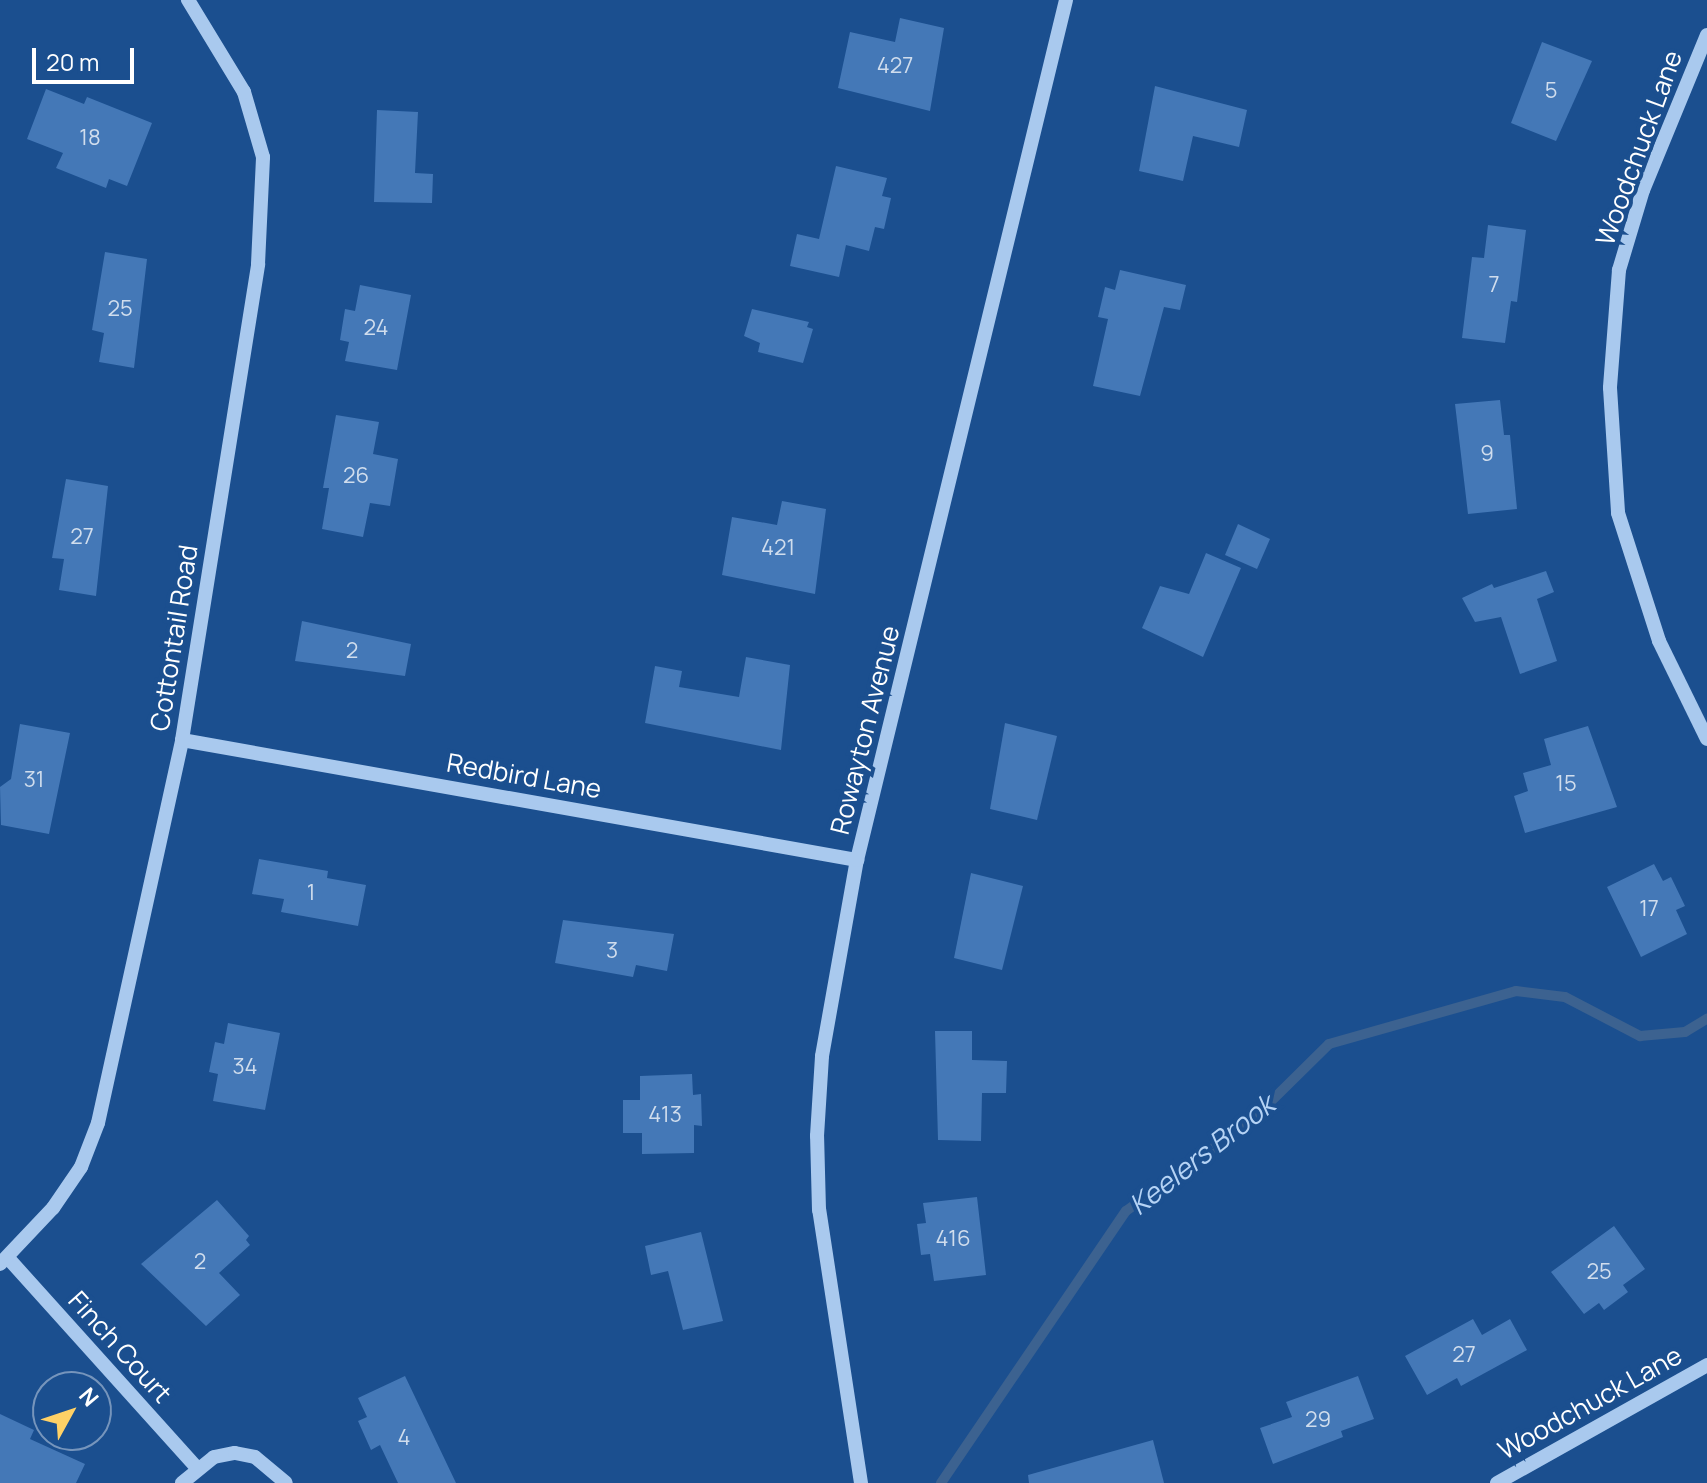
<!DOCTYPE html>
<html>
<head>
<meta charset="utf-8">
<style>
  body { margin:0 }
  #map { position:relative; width:1707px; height:1483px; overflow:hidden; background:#1b4f8f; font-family:Manrope,sans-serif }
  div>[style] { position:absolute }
  .stream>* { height:10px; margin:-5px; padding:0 5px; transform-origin:5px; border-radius:5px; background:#3c6290 }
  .building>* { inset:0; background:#4478b7 }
  .minor>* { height:14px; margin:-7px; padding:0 7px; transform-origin:7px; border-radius:7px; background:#a9c9ee }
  span { translate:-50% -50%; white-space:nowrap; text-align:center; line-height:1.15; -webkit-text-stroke:8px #1b4f8f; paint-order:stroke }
  .number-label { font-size:22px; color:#d0dded }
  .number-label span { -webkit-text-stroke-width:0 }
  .street-label { font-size:26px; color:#fff }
  .water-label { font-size:28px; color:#b5d3f5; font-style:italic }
  .north { position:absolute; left:32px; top:1371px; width:80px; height:80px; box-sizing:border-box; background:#1b4f8f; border:2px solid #7695bc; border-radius:50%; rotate:50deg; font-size:22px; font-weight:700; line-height:32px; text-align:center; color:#fff }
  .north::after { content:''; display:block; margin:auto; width:28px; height:36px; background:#ffd166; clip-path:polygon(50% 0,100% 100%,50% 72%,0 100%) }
  .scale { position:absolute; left:32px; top:48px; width:102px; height:36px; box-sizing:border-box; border:4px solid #fff; border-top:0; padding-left:10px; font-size:24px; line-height:28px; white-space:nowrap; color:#fff; -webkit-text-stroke:6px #1b4f8f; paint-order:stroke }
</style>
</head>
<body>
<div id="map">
  <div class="stream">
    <div style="left:941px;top:1483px;width:329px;rotate:-55.8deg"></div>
    <div style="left:1126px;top:1211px;width:155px;rotate:-35.8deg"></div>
    <div style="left:1252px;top:1120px;width:108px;rotate:-44.6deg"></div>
    <div style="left:1329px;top:1044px;width:194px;rotate:-15.8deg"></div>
    <div style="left:1516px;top:991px;width:49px;rotate:7deg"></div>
    <div style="left:1565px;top:997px;width:85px;rotate:27.5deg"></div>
    <div style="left:1640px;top:1036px;width:45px;rotate:-5.1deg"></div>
    <div style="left:1685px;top:1032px;width:26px;rotate:-31deg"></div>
  </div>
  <div class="building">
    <div style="clip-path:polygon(900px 18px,944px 28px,930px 111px,838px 88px,850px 32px,895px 42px)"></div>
    <div style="clip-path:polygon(1542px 42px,1592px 61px,1556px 141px,1511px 123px)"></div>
    <div style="clip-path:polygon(1155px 86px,1247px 110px,1239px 147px,1193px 136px,1183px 181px,1139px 171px)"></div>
    <div style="clip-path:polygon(46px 89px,84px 104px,87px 97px,152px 123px,127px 186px,109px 179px,106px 188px,56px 168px,63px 153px,27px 139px)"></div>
    <div style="clip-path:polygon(377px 110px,418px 112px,415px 173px,433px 174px,432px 203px,374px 202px)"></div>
    <div style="clip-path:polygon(836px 166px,887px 178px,882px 196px,891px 198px,884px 229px,875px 227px,869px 251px,846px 245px,839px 277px,790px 266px,797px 234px,819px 239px)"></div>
    <div style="clip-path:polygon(1488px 225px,1526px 230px,1517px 302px,1511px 301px,1505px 343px,1462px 338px,1472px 257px,1484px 258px)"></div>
    <div style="clip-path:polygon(105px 252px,147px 259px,134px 368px,99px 362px,104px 333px,92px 330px)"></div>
    <div style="clip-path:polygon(1120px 270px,1186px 285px,1180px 310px,1164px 307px,1140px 396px,1093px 386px,1108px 319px,1098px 317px,1105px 287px,1115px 290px)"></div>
    <div style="clip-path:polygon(360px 285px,411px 295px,397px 370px,345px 361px,349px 342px,340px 340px,345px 309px,355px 311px)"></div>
    <div style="clip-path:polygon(752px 309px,809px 322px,807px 327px,813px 329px,803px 363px,758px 352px,760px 343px,744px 336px)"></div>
    <div style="clip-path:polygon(1500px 400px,1504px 435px,1510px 435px,1517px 509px,1468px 514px,1455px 404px)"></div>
    <div style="clip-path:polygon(336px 415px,379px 422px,373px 454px,398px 459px,390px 506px,370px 503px,363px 537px,322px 529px,329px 488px,323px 488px)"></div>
    <div style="clip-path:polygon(66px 479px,108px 486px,96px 596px,59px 590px,64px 559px,52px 558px)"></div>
    <div style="clip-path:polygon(782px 501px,826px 509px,815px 594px,722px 575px,732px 517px,777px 525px)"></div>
    <div style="clip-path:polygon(1238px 524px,1270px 539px,1257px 569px,1225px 555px)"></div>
    <div style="clip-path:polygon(1206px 553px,1241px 568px,1203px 657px,1142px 628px,1160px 586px,1189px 594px)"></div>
    <div style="clip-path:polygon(1546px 571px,1554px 592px,1537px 599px,1557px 661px,1520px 674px,1501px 617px,1475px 622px,1462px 598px,1492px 584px,1494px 588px)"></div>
    <div style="clip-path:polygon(302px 621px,411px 644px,405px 676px,295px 661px)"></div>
    <div style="clip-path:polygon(746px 657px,790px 665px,781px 750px,645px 723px,655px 666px,682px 671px,679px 687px,739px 697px)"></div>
    <div style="clip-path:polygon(1005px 723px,1057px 736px,1037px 820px,990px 809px)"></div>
    <div style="clip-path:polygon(20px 724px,70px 733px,49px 834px,1px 825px,0 787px,11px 779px)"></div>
    <div style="clip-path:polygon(1588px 726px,1617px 807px,1525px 833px,1514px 796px,1528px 791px,1523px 773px,1551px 765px,1544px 739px)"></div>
    <div style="clip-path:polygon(259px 859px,328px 871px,327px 878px,366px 885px,358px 926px,281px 912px,284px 899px,252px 894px)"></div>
    <div style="clip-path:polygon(1654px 864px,1663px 881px,1671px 877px,1685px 906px,1676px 910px,1687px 934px,1641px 957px,1607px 887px)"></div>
    <div style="clip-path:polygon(971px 873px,1023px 886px,1002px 970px,954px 958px)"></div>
    <div style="clip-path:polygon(563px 920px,674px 934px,667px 971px,636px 965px,633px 977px,555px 963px)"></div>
    <div style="clip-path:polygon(228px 1023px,280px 1033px,265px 1110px,213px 1101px,218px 1074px,209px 1072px,215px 1042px,224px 1044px)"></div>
    <div style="clip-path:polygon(935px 1031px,972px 1031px,972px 1060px,1007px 1061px,1006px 1093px,982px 1093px,981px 1141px,938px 1140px)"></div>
    <div style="clip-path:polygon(692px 1074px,693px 1095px,701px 1094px,702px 1126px,694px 1125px,694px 1153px,642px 1154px,642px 1133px,623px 1133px,623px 1100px,640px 1100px,640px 1076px)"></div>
    <div style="clip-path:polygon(977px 1197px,986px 1275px,934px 1281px,930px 1254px,921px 1255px,917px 1224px,926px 1223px,923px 1203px)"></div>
    <div style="clip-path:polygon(217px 1200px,249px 1236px,246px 1240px,250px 1245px,219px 1273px,240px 1295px,206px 1326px,141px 1264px)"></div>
    <div style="clip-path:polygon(1614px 1226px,1645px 1269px,1623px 1285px,1628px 1292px,1604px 1310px,1599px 1303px,1584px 1314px,1551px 1272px)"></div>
    <div style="clip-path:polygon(701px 1232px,723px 1321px,683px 1330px,668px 1271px,651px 1275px,645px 1246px)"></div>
    <div style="clip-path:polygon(1473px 1319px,1482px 1335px,1510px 1319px,1527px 1350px,1461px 1386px,1457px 1378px,1427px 1395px,1405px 1356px)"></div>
    <div style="clip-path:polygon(405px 1376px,456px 1483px,398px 1483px,380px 1445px,371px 1450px,358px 1421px,367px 1417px,358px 1398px)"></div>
    <div style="clip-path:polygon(1358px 1376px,1374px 1419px,1341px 1431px,1343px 1437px,1273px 1464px,1260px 1428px,1292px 1417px,1286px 1402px)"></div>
    <div style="clip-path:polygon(0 1414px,34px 1430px,30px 1439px,85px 1464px,76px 1483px,0 1483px)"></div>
    <div style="clip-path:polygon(1153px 1440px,1164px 1483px,1029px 1483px,1028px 1475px)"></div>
  </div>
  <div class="minor">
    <div style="left:1707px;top:35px;width:168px;rotate:112.4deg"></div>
    <div style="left:1643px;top:190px;width:84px;rotate:106.7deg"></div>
    <div style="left:1619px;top:270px;width:118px;rotate:94.4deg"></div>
    <div style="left:1610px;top:388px;width:125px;rotate:86.3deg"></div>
    <div style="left:1618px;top:513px;width:134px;rotate:72.2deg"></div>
    <div style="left:1659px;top:641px;width:109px;rotate:63.9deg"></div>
    <div style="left:182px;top:740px;width:686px;rotate:10.08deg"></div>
    <div style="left:8px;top:1258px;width:281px;rotate:48deg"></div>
    <div style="left:0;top:1264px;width:77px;rotate:-46.6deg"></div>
    <div style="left:53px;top:1208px;width:50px;rotate:-55.7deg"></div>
    <div style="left:81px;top:1167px;width:47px;rotate:-68.9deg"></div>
    <div style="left:98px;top:1123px;width:392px;rotate:-77.6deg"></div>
    <div style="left:182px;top:740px;width:482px;rotate:-80.9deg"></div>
    <div style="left:258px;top:264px;width:107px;rotate:-87.3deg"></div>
    <div style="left:263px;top:157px;width:68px;rotate:-106.3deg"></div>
    <div style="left:244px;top:92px;width:108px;rotate:-121.3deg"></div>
    <div style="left:182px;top:1483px;width:41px;rotate:-39.1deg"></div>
    <div style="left:214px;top:1457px;width:21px;rotate:-11deg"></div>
    <div style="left:235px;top:1453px;width:20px;rotate:11deg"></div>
    <div style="left:255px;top:1457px;width:40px;rotate:40deg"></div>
    <div style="left:861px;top:1483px;width:276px;rotate:-98.7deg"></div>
    <div style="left:819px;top:1210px;width:74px;rotate:-91.5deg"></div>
    <div style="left:817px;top:1136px;width:80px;rotate:-86.4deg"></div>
    <div style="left:822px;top:1056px;width:199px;rotate:-79.9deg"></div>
    <div style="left:857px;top:860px;width:885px;rotate:-76.34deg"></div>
    <div style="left:1497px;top:1483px;width:241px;rotate:-29.3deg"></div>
  </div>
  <div class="number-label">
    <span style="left:895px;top:66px">427</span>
    <span style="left:1551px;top:91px">5</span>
    <span style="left:90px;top:138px">18</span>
    <span style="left:1494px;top:285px">7</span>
    <span style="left:120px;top:309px">25</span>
    <span style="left:376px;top:328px">24</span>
    <span style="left:1487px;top:454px">9</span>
    <span style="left:356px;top:476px">26</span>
    <span style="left:82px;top:537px">27</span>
    <span style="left:778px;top:548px">421</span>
    <span style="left:352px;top:651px">2</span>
    <span style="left:34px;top:780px">31</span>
    <span style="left:1566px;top:784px">15</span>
    <span style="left:311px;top:893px">1</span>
    <span style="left:1649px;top:909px">17</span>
    <span style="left:612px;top:951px">3</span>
    <span style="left:245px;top:1067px">34</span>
    <span style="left:665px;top:1115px">413</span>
    <span style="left:953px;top:1239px">416</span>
    <span style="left:200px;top:1262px">2</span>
    <span style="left:1599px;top:1272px">25</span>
    <span style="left:1464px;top:1355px">27</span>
    <span style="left:1318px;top:1420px">29</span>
    <span style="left:404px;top:1438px">4</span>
  </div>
  <div class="street-label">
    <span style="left:1639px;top:148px;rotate:-70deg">Woodchuck Lane</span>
    <span style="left:174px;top:638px;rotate:-81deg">Cottontail Road</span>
    <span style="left:865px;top:730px;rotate:-76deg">Rowayton Avenue</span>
    <span style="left:524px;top:776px;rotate:10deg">Redbird Lane</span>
    <span style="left:120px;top:1347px;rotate:48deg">Finch Court</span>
    <span style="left:1590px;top:1403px;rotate:-29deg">Woodchuck Lane</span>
  </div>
  <div class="water-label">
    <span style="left:1201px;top:1154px;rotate:-38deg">Keelers Brook</span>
  </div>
  <div class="north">N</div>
  <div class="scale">20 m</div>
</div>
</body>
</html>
